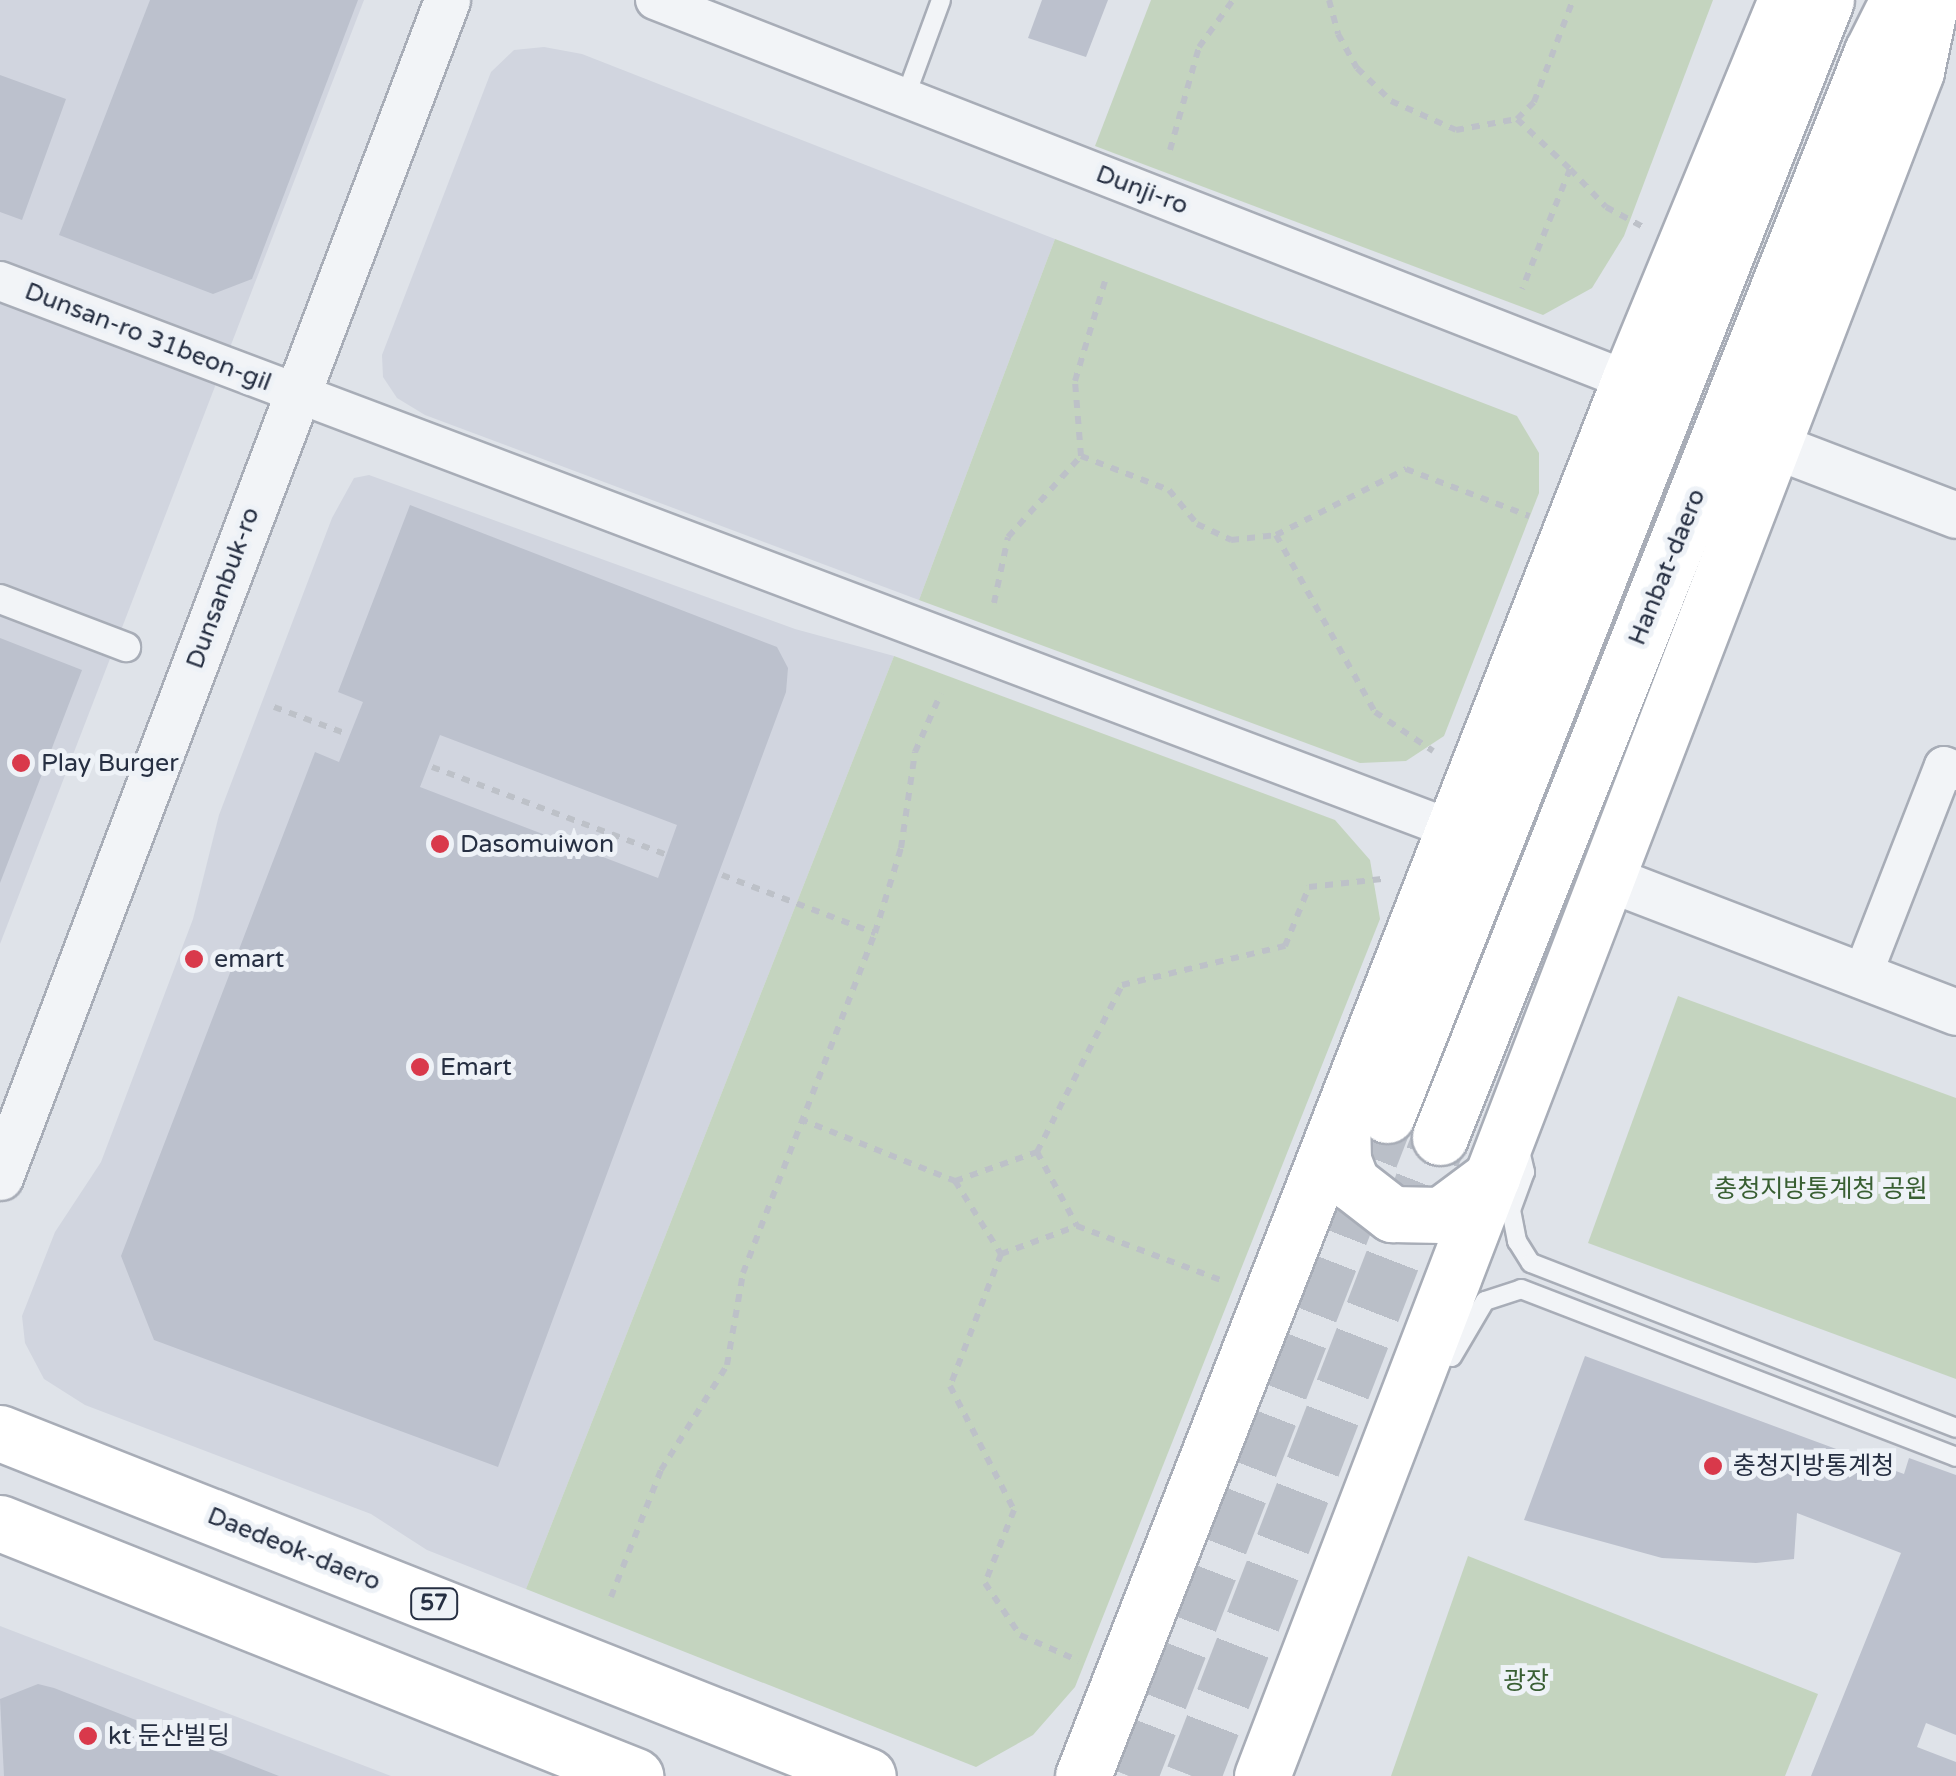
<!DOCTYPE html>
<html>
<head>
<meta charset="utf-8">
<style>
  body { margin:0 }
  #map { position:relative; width:1956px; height:1776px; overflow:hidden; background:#dfe3e9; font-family:"Varela Round","Noto Sans KR",sans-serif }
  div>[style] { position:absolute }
  .built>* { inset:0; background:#d1d5df }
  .green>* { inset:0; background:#c4d4bf }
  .building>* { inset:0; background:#bcc1cd }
  .primary-tunnel>* { height:55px; margin-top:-27.5px; transform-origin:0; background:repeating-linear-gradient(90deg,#babfc8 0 55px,transparent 0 83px) }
  .path>* { height:6px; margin-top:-3px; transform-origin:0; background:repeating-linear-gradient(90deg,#bdc1c8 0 8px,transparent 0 16px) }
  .roads { filter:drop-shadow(2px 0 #a8adb7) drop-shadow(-2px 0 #a8adb7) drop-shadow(0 2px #a8adb7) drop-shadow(0 -2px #a8adb7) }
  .service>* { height:18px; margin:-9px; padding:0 9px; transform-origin:9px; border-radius:9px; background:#f2f4f7 }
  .pedestrian>* { height:28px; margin:-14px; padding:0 14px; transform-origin:14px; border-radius:14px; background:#f2f4f7 }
  .minor>* { height:38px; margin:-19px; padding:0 19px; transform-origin:19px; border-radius:19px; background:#f2f4f7 }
  .tertiary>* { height:45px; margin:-22.5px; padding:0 22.5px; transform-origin:22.5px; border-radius:22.5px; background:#f2f4f7 }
  .primary>* { height:55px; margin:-27.5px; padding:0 27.5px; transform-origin:27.5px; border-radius:27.5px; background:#fff }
  .dots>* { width:28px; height:28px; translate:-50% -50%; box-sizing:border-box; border:5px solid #eef2f7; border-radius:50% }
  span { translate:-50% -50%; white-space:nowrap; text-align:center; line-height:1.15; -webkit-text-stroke:10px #eef2f7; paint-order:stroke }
  .shield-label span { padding:2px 8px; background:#eef2f7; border:2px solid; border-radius:8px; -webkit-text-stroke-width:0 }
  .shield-label { font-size:22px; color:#262f42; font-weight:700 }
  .street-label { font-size:25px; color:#262f42 }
  .poi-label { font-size:25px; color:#262f42 }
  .left { translate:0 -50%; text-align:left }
  .park-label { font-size:25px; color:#395f33 }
</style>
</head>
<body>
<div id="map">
  <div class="built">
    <div style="clip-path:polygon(0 0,364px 0,0 944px)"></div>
    <div style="clip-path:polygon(544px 47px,582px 54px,1055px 239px,919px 600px,425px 415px,397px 398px,383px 377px,382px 355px,491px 72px,514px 50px)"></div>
    <div style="clip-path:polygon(369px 475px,795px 629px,894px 656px,526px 1589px,427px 1550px,371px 1514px,85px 1405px,44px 1379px,25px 1343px,22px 1316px,55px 1232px,101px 1162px,193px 919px,219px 815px,332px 518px,354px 478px)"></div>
    <div style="clip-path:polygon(0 1626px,391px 1776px,0 1776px)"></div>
  </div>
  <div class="green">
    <div style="clip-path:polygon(1151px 0,1713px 0,1624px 236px,1592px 288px,1543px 315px,1095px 146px)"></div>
    <div style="clip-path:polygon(1055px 239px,1517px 416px,1539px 453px,1539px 493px,1444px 736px,1406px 761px,1360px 763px,919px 600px)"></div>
    <div style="clip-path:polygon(894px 656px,1335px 820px,1370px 860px,1380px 919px,1075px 1687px,1033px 1735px,976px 1767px,526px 1589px)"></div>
    <div style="clip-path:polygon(1678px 996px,1956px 1098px,1956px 1379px,1588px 1243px)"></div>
    <div style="clip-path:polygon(1468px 1556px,1818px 1694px,1785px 1776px,1391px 1776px)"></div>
  </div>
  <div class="building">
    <div style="clip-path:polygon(150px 0,358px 0,252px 279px,213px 294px,59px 235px)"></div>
    <div style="clip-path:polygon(1042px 0,1108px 0,1086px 57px,1028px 38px)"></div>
    <div style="clip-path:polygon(0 75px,66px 99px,22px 220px,0 212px)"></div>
    <div style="clip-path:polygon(evenodd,410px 505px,777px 647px,788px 668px,786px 692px,498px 1467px,154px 1340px,121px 1256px,315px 752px,339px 762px,363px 702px,338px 692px,410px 505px,440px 735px,677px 825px,658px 878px,420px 787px,440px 735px)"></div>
    <div style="clip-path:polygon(0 638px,82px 670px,0 883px)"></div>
    <div style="clip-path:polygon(1585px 1356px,1904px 1474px,1909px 1458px,1956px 1475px,1956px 1735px,1926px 1723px,1917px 1747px,1956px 1762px,1956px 1776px,1811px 1776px,1901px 1553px,1797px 1513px,1794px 1559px,1756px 1563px,1662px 1558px,1524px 1520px)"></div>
    <div style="clip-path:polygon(38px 1684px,54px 1688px,279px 1776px,4px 1776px,0 1699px)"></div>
  </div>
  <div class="primary-tunnel">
    <div style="left:1130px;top:1776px;width:709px;rotate:-68.75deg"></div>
    <div style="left:1193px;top:1776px;width:685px;rotate:-68.87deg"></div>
  </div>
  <div class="path">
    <div style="left:1329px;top:0;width:35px;rotate:75deg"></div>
    <div style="left:1338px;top:34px;width:39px;rotate:61deg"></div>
    <div style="left:1357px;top:68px;width:47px;rotate:44.1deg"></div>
    <div style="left:1391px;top:101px;width:71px;rotate:24deg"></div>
    <div style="left:1456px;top:130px;width:62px;rotate:-10.2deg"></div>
    <div style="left:1517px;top:119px;width:24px;rotate:-45deg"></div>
    <div style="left:1534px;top:102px;width:109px;rotate:-69.1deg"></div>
    <div style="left:1517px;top:119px;width:73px;rotate:43.3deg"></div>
    <div style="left:1570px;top:169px;width:129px;rotate:111.8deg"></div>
    <div style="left:1170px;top:150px;width:107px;rotate:-74.3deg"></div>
    <div style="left:1199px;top:47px;width:58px;rotate:-54.1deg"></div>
    <div style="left:1570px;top:169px;width:52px;rotate:46.5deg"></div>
    <div style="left:1606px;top:207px;width:42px;rotate:28.4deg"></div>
    <div style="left:1081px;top:456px;width:94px;rotate:21.1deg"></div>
    <div style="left:1169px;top:490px;width:44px;rotate:50.5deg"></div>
    <div style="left:1197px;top:524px;width:38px;rotate:25deg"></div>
    <div style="left:1231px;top:540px;width:45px;rotate:-6.3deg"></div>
    <div style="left:1276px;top:535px;width:146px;rotate:-26.9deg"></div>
    <div style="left:1406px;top:469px;width:132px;rotate:20.9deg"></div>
    <div style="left:1276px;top:535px;width:203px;rotate:60.8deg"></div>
    <div style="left:1375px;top:712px;width:70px;rotate:33.9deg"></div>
    <div style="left:994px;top:603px;width:67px;rotate:-78deg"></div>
    <div style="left:1008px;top:537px;width:109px;rotate:-48deg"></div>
    <div style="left:1081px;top:456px;width:75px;rotate:-94.6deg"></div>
    <div style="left:1075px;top:381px;width:104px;rotate:-73.3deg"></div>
    <div style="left:274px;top:707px;width:78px;rotate:20.3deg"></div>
    <div style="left:432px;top:767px;width:249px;rotate:20.5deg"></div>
    <div style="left:722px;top:875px;width:164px;rotate:20.8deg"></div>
    <div style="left:800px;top:1119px;width:167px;rotate:21.8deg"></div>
    <div style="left:955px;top:1181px;width:87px;rotate:-19.5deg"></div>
    <div style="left:1037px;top:1152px;width:187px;rotate:-63deg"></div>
    <div style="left:1122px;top:985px;width:168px;rotate:-13.5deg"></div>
    <div style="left:1285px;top:946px;width:64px;rotate:-67.9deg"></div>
    <div style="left:1309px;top:887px;width:73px;rotate:-6.3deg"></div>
    <div style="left:1037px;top:1152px;width:84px;rotate:61.6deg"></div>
    <div style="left:1077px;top:1226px;width:159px;rotate:20.6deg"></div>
    <div style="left:955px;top:1181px;width:86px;rotate:57.8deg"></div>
    <div style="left:1001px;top:1254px;width:142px;rotate:111.1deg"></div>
    <div style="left:950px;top:1386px;width:140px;rotate:62.7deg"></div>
    <div style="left:1014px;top:1510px;width:79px;rotate:111.7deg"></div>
    <div style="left:985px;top:1583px;width:63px;rotate:56.1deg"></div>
    <div style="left:1020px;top:1635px;width:64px;rotate:23.8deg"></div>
    <div style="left:1001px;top:1254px;width:81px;rotate:-20.2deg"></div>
    <div style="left:611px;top:1597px;width:136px;rotate:-68.5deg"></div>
    <div style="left:661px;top:1470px;width:124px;rotate:-57.8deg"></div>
    <div style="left:727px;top:1365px;width:93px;rotate:-80.1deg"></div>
    <div style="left:743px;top:1273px;width:365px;rotate:-68.8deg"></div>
    <div style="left:875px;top:933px;width:89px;rotate:-73deg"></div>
    <div style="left:901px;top:848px;width:97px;rotate:-81.7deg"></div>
    <div style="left:915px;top:752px;width:64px;rotate:-66.2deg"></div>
  </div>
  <div class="roads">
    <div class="service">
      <div style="left:905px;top:98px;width:104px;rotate:-69.8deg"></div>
      <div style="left:1519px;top:1146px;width:27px;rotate:77deg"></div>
      <div style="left:1525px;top:1172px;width:40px;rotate:110.2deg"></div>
      <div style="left:1511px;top:1210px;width:32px;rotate:79deg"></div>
      <div style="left:1517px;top:1241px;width:26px;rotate:58deg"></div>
      <div style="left:1531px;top:1263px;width:456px;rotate:21.2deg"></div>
      <div style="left:1452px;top:1357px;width:65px;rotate:-59.5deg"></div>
      <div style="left:1485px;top:1301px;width:38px;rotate:-18deg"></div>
      <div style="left:1521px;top:1289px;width:466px;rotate:21.1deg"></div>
    </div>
    <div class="pedestrian">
      <div style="left:0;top:599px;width:135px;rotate:20.9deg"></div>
    </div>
    <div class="minor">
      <div style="left:655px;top:0;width:1046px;rotate:21.36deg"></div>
      <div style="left:0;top:281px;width:1556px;rotate:20.69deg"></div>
      <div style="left:1862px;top:976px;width:225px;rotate:-68.7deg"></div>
      <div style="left:1944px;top:766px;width:13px;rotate:23deg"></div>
    </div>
    <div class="tertiary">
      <div style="left:1773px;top:445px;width:196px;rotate:20.9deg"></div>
      <div style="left:1610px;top:879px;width:371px;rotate:21deg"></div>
      <div style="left:0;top:1177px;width:1259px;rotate:-69.2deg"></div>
    </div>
    <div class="primary">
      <div style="left:1387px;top:1115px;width:1198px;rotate:-68.51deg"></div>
      <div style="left:1342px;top:1119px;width:41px;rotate:88.6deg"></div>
      <div style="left:1343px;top:1160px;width:25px;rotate:69deg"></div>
      <div style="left:1352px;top:1183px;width:51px;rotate:37.8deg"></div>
      <div style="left:1392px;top:1214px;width:49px;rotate:1.2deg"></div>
      <div style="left:1441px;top:1215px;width:64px;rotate:-36.7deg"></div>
      <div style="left:1440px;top:1137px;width:1168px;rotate:-68.29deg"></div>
      <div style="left:1872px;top:52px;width:58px;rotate:-63.4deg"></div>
      <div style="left:0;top:1433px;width:933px;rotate:21.56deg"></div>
      <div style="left:0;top:1523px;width:684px;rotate:21.72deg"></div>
      <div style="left:1083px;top:1776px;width:1498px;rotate:-68.62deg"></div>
      <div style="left:1629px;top:381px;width:412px;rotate:-67.6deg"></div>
      <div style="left:1262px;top:1776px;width:1826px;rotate:-69.01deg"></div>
      <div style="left:1916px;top:71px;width:73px;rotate:-78.1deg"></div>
    </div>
  </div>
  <div class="dots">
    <div style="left:21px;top:763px;background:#d9394b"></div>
    <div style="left:440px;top:844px;background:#d9394b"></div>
    <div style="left:194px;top:959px;background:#d9394b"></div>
    <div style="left:420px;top:1067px;background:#d9394b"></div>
    <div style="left:1713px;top:1466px;background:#d9394b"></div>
    <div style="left:88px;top:1736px;background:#d9394b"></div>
  </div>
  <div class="shield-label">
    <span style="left:434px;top:1604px">57</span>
  </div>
  <div class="street-label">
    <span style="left:1142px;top:190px;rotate:21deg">Dunji-ro</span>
    <span style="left:148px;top:337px;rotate:21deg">Dunsan-ro 31beon-gil</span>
    <span style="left:1667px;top:567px;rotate:-68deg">Hanbat-daero</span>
    <span style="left:223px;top:588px;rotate:-70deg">Dunsanbuk-ro</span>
    <span style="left:294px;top:1549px;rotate:22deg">Daedeok-daero</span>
  </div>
  <div class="poi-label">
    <span class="left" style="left:41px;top:763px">Play Burger</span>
    <span class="left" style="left:460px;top:844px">Dasomuiwon</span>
    <span class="left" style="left:214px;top:959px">emart</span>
    <span class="left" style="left:440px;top:1067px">Emart</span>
    <span class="left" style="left:1733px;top:1466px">충청지방통계청</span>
    <span class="left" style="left:108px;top:1736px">kt 둔산빌딩</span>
  </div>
  <div class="park-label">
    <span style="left:1821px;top:1189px">충청지방통계청 공원</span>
    <span style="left:1526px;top:1681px">광장</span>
  </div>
</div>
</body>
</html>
